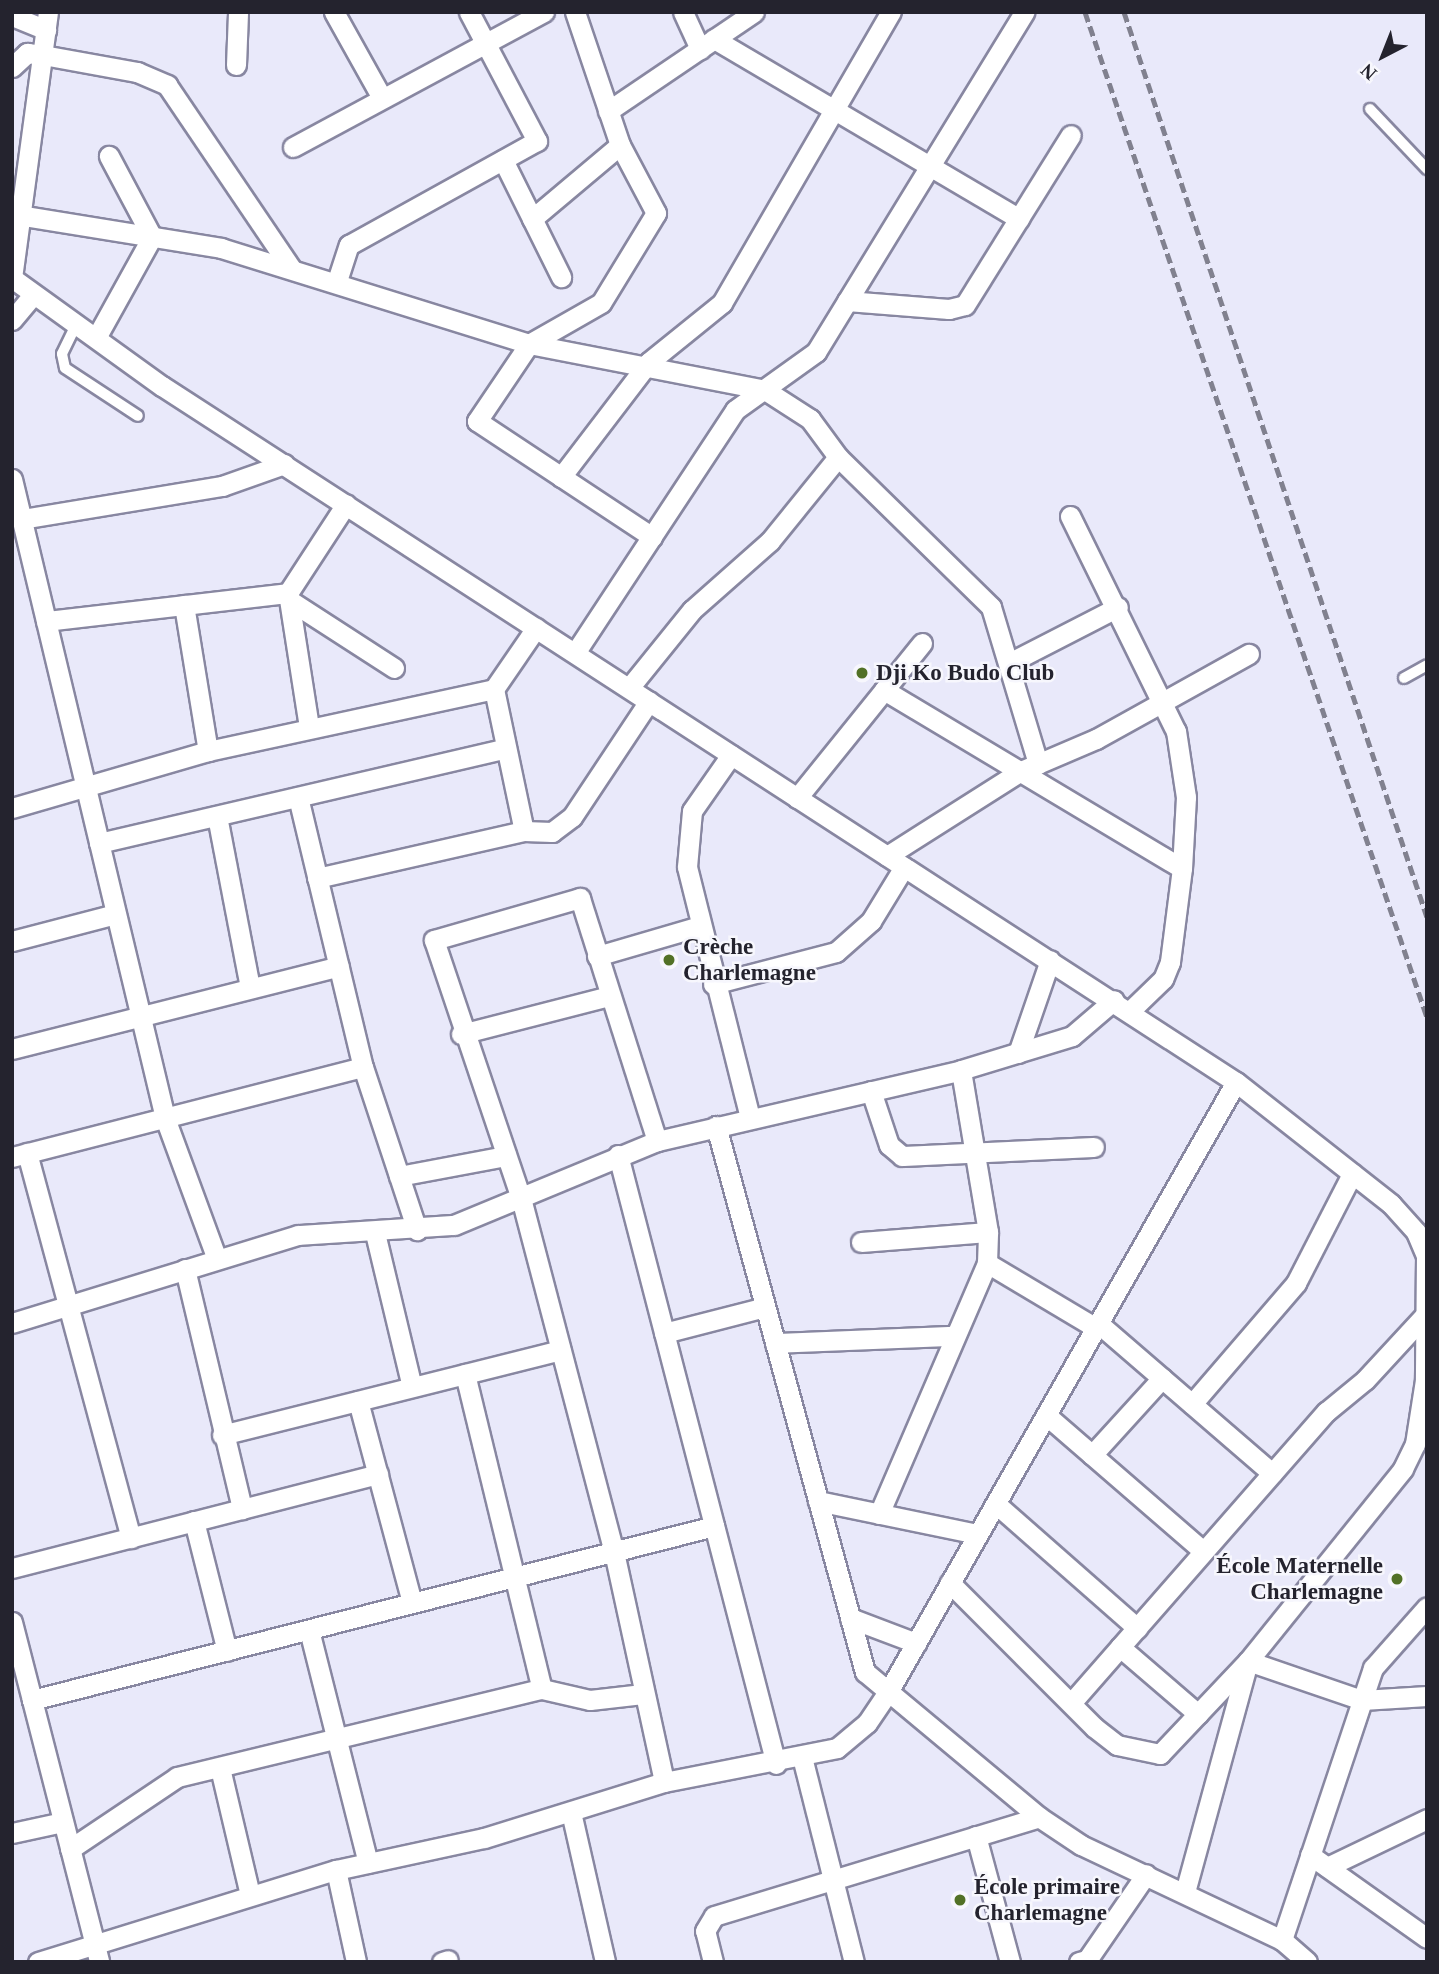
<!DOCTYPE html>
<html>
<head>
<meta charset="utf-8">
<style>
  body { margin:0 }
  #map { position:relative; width:1439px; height:1974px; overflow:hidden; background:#e9e9fa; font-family:Georgia,serif }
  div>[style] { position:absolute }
  .roads { filter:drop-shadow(2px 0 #8887a1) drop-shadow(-2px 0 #8887a1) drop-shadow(0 2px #8887a1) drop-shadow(0 -2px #8887a1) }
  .lane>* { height:10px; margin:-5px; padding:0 5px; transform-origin:5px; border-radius:5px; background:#fff }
  .street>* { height:19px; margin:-9.5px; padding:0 9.5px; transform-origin:9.5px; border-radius:9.5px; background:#fff }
  .rail>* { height:5px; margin-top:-2.5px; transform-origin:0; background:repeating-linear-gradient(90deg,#81818f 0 10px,transparent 0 15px) }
  .dots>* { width:19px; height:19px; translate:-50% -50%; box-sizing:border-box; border:4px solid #f7f7fd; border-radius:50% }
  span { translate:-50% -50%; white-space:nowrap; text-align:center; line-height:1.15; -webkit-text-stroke:5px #f7f7fd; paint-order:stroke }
  .poi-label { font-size:23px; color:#24232e; font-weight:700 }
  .left { translate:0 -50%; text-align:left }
  .right { translate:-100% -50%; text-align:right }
  .frame { position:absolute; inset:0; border:14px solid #24232e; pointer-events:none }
  .north { position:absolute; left:1348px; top:21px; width:70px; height:70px; -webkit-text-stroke:5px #f7f7fd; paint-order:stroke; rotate:222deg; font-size:19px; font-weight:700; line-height:28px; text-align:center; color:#24232e }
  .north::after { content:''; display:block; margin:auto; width:24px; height:32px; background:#24232e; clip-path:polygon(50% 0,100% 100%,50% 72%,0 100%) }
</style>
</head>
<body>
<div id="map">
  <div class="roads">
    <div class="lane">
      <div style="left:1370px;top:109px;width:83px;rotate:46.5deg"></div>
      <div style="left:76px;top:325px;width:32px;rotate:116deg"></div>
      <div style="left:62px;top:354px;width:14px;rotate:78deg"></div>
      <div style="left:65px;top:368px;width:87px;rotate:33.3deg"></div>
      <div style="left:1404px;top:678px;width:26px;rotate:-29deg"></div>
    </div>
    <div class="street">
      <div style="left:334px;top:12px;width:98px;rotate:60.8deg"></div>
      <div style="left:575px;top:12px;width:140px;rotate:71.3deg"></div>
      <div style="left:620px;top:145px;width:77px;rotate:62.1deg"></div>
      <div style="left:656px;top:213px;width:105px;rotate:121.4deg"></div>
      <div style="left:601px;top:303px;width:83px;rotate:150.3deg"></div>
      <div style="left:529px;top:344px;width:93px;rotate:124deg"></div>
      <div style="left:477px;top:421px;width:210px;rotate:33.5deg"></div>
      <div style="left:683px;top:12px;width:41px;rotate:65.3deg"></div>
      <div style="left:12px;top:16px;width:37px;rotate:22deg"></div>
      <div style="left:714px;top:39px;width:354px;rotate:30.5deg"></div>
      <div style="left:236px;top:65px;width:53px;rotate:-87.8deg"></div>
      <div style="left:12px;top:67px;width:21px;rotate:-43deg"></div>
      <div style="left:27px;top:53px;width:16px;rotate:7deg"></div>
      <div style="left:43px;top:55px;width:96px;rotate:10.3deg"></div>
      <div style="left:137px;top:72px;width:33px;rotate:23deg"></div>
      <div style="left:167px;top:85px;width:221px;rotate:55.9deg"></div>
      <div style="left:608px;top:111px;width:176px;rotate:-34.1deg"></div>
      <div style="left:293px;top:147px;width:285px;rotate:-28.3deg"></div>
      <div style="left:503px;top:160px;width:131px;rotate:63.6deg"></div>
      <div style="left:12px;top:214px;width:212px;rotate:9.2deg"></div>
      <div style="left:221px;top:248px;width:323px;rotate:17.3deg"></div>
      <div style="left:529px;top:344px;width:240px;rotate:11deg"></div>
      <div style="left:765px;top:390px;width:54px;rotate:32.8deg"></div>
      <div style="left:810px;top:419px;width:47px;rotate:53.6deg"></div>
      <div style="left:838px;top:457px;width:214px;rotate:44.4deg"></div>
      <div style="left:991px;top:607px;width:164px;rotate:73.3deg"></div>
      <div style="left:532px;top:219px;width:115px;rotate:-40.1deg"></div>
      <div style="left:12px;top:278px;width:185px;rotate:35.8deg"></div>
      <div style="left:162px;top:386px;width:1280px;rotate:32.95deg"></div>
      <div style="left:1236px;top:1082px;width:197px;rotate:38.2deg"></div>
      <div style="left:1391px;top:1204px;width:38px;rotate:48deg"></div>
      <div style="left:1416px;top:1232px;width:26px;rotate:67deg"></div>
      <div style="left:1426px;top:1256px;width:124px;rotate:90.5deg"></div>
      <div style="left:1425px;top:1380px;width:65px;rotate:98.9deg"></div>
      <div style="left:1415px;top:1444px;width:28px;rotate:116deg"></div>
      <div style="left:1403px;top:1469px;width:247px;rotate:128.9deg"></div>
      <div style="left:1248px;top:1661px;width:128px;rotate:133.4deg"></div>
      <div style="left:1160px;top:1754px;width:44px;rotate:-168.2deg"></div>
      <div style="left:1117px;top:1745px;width:29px;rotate:-142deg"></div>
      <div style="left:1094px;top:1727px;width:204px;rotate:-135deg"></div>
      <div style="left:12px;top:278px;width:268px;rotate:-82.3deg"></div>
      <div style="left:337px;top:281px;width:38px;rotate:-72deg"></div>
      <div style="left:349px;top:245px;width:215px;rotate:-29deg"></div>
      <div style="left:537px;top:141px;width:146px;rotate:-117.8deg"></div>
      <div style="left:847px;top:301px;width:102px;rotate:4.5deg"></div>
      <div style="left:949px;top:309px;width:16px;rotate:-14deg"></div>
      <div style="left:965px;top:305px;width:200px;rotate:-58.1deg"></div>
      <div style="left:12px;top:320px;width:33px;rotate:-50deg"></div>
      <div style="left:96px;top:338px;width:115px;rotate:-61deg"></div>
      <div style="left:152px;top:237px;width:92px;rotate:-118deg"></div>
      <div style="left:561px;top:477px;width:145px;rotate:-52.6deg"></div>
      <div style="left:649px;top:362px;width:94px;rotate:-38.9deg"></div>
      <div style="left:722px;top:303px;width:337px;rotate:-59.9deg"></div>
      <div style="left:12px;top:479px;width:657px;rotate:76.53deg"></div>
      <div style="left:165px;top:1118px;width:150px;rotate:69.8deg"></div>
      <div style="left:1070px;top:516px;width:240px;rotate:63.8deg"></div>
      <div style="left:1176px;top:731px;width:67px;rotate:81.4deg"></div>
      <div style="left:1186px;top:797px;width:71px;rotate:93.2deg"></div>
      <div style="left:22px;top:519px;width:203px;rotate:-9.4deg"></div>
      <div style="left:222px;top:486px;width:66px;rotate:-19.5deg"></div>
      <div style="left:289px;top:600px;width:125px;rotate:32.9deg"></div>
      <div style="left:184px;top:605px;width:148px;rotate:80.7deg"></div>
      <div style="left:46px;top:621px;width:244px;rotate:-6.6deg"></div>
      <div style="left:575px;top:653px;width:291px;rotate:-56.6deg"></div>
      <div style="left:735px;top:410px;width:100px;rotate:-35.6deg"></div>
      <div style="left:816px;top:352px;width:399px;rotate:-58.5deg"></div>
      <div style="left:1011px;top:662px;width:120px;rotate:-27.2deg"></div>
      <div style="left:629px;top:688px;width:100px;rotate:-51.1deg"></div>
      <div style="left:692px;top:610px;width:104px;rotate:-41.5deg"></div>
      <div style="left:770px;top:541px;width:108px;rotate:-51deg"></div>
      <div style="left:494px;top:689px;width:145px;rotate:78.1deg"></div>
      <div style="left:524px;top:831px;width:28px;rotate:2deg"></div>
      <div style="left:552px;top:832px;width:25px;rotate:-37deg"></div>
      <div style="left:572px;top:817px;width:139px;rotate:-56.4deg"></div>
      <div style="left:884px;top:690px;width:347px;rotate:30.9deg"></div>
      <div style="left:1182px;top:868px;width:95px;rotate:97.3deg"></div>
      <div style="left:1170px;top:962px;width:18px;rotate:112deg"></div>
      <div style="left:1163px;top:979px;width:46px;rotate:135.9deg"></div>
      <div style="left:309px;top:727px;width:136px;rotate:-98.9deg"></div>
      <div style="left:288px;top:593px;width:106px;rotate:-56.9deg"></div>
      <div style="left:731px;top:755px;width:68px;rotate:124.9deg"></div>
      <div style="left:692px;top:811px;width:56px;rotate:95.1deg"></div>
      <div style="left:687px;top:867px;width:259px;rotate:75.9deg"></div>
      <div style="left:298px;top:797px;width:278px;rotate:76.5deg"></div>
      <div style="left:363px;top:1067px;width:172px;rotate:71.7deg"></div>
      <div style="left:797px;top:798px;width:199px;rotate:-51.1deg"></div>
      <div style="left:12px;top:808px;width:204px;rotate:-16.2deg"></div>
      <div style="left:208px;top:751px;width:293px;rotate:-12.2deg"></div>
      <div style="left:494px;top:689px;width:74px;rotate:-55.5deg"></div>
      <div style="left:217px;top:816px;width:175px;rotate:79.1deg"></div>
      <div style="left:99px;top:843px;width:418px;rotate:-13.1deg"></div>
      <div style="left:887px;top:856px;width:159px;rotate:-32.4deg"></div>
      <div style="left:1021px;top:771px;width:82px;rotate:-23.1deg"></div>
      <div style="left:1096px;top:739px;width:175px;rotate:-29.1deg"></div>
      <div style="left:317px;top:878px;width:212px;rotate:-12.8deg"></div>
      <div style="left:12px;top:941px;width:107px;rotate:-14.6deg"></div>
      <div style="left:597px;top:956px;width:104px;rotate:-16.2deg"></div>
      <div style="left:713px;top:984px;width:127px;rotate:-14.6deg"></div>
      <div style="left:836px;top:952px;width:47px;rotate:-41.5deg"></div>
      <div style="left:871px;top:921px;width:63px;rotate:-58.6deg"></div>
      <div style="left:461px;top:1034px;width:153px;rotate:-14.4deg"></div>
      <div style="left:12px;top:1049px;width:337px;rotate:-14.2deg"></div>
      <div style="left:1018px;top:1053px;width:98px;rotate:-71deg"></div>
      <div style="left:871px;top:1091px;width:57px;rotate:71.6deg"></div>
      <div style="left:889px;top:1145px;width:17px;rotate:40deg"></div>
      <div style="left:902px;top:1156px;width:192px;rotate:-2.7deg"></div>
      <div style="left:716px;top:1126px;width:566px;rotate:74.74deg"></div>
      <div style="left:865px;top:1672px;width:226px;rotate:39.8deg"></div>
      <div style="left:1039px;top:1817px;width:50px;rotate:33.7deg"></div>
      <div style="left:1081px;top:1845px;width:222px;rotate:25.3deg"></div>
      <div style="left:1282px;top:1940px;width:33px;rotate:41deg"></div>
      <div style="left:657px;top:1141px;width:255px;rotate:-107.6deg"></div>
      <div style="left:580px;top:898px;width:152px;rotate:164deg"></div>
      <div style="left:434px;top:940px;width:272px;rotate:71.4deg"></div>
      <div style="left:521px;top:1198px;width:366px;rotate:75.3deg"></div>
      <div style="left:614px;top:1552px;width:235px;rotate:77.7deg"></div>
      <div style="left:27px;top:1153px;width:399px;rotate:74.9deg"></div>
      <div style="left:618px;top:1155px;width:629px;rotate:75.46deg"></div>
      <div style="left:12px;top:1157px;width:362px;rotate:-14.4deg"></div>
      <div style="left:399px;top:1176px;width:109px;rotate:-10.6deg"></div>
      <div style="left:375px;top:1233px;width:158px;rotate:76.5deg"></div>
      <div style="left:861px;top:1242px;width:127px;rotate:-4.5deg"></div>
      <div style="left:987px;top:1263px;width:127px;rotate:30.8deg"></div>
      <div style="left:185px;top:1269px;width:247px;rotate:76.6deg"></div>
      <div style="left:12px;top:1323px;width:299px;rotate:-17.1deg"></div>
      <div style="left:298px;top:1235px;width:156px;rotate:-3.7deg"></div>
      <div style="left:454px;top:1225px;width:220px;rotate:-22.5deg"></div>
      <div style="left:657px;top:1141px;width:312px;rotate:-13.1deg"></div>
      <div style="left:961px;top:1070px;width:116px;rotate:-17deg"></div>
      <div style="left:1072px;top:1036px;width:55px;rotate:-40.6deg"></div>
      <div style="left:1098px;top:1323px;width:230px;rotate:40.8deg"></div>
      <div style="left:664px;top:1333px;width:104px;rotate:-14.4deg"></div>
      <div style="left:775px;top:1343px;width:176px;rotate:-2.3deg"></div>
      <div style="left:465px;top:1374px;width:324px;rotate:76.3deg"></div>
      <div style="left:542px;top:1689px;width:49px;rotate:12.9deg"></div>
      <div style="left:590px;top:1700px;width:53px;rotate:-6.5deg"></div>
      <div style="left:358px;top:1401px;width:209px;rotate:75deg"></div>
      <div style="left:1192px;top:1404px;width:160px;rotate:-49.3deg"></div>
      <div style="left:1296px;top:1283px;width:123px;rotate:-62.8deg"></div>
      <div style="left:1046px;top:1415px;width:208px;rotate:40.9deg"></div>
      <div style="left:222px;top:1435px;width:349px;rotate:-14.1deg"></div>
      <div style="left:1092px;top:1455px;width:104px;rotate:-47.7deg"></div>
      <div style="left:818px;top:1501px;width:163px;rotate:11.7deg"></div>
      <div style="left:996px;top:1504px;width:188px;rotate:41.3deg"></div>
      <div style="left:879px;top:1514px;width:273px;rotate:-66.7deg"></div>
      <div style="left:987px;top:1263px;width:31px;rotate:-88deg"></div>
      <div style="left:988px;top:1232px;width:164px;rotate:-99.5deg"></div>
      <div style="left:194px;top:1521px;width:134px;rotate:75.8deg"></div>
      <div style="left:12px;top:1568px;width:378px;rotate:-14.4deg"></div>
      <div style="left:850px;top:1618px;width:71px;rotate:20.7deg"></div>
      <div style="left:12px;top:1622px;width:351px;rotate:75.6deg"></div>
      <div style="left:309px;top:1630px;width:240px;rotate:75.8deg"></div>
      <div style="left:1120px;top:1647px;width:103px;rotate:40.7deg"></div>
      <div style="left:32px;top:1700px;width:704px;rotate:-14.31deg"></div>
      <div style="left:1072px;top:1702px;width:386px;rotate:-48.8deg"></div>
      <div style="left:1326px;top:1412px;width:50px;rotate:-39.4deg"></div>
      <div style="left:1365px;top:1380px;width:90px;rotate:-47.3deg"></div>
      <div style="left:802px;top:1757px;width:211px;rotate:75.8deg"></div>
      <div style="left:220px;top:1768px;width:130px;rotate:76.7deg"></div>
      <div style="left:571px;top:1812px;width:154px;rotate:77.2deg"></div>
      <div style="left:12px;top:1833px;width:52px;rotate:-12.2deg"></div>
      <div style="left:976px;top:1836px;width:131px;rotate:74.9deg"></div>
      <div style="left:70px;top:1849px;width:129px;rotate:-33.9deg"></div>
      <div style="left:177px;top:1777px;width:375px;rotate:-13.6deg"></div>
      <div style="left:1310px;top:1855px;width:143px;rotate:35.4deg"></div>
      <div style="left:1327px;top:1867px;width:111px;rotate:-25.6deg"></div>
      <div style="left:336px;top:1870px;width:94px;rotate:77.7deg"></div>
      <div style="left:1185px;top:1892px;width:239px;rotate:-74.7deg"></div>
      <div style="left:1248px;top:1661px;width:120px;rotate:18.9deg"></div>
      <div style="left:1362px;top:1700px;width:65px;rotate:-3.5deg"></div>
      <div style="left:1282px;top:1940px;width:287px;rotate:-71.5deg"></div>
      <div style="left:1373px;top:1668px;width:81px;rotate:-48.5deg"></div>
      <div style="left:38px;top:1962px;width:312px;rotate:-17.2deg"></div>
      <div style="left:336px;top:1870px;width:151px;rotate:-12.2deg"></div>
      <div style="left:484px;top:1838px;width:189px;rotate:-17.3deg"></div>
      <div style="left:664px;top:1782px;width:176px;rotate:-11.1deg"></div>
      <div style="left:837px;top:1748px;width:39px;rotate:-40deg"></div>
      <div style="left:867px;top:1723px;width:37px;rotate:-56deg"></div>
      <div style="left:888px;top:1692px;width:702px;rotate:-60.3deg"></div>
      <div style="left:442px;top:1962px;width:6px;rotate:-18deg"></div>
      <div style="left:713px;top:1962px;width:32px;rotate:-104deg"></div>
      <div style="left:705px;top:1931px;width:17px;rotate:-59deg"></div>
      <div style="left:714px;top:1916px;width:340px;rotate:-16.9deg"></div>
      <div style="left:1079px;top:1962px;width:8px;rotate:-14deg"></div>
      <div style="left:1087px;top:1960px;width:104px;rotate:-55.5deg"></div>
    </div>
  </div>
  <div class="rail">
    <div style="left:1085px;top:12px;width:1062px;rotate:71.21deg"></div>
    <div style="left:1124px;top:12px;width:954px;rotate:71.49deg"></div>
  </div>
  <div class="dots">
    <div style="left:862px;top:673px;background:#527126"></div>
    <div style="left:669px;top:960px;background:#527126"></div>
    <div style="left:1397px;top:1579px;background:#527126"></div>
    <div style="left:960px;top:1900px;background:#527126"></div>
  </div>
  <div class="poi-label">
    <span class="left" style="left:876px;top:673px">Dji Ko Budo Club</span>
    <span class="left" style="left:683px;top:960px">Crèche<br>Charlemagne</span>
    <span class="right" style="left:1383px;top:1579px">École Maternelle<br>Charlemagne</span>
    <span class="left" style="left:974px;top:1900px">École primaire<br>Charlemagne</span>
  </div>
  <div class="frame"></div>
  <div class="north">N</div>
</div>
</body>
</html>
